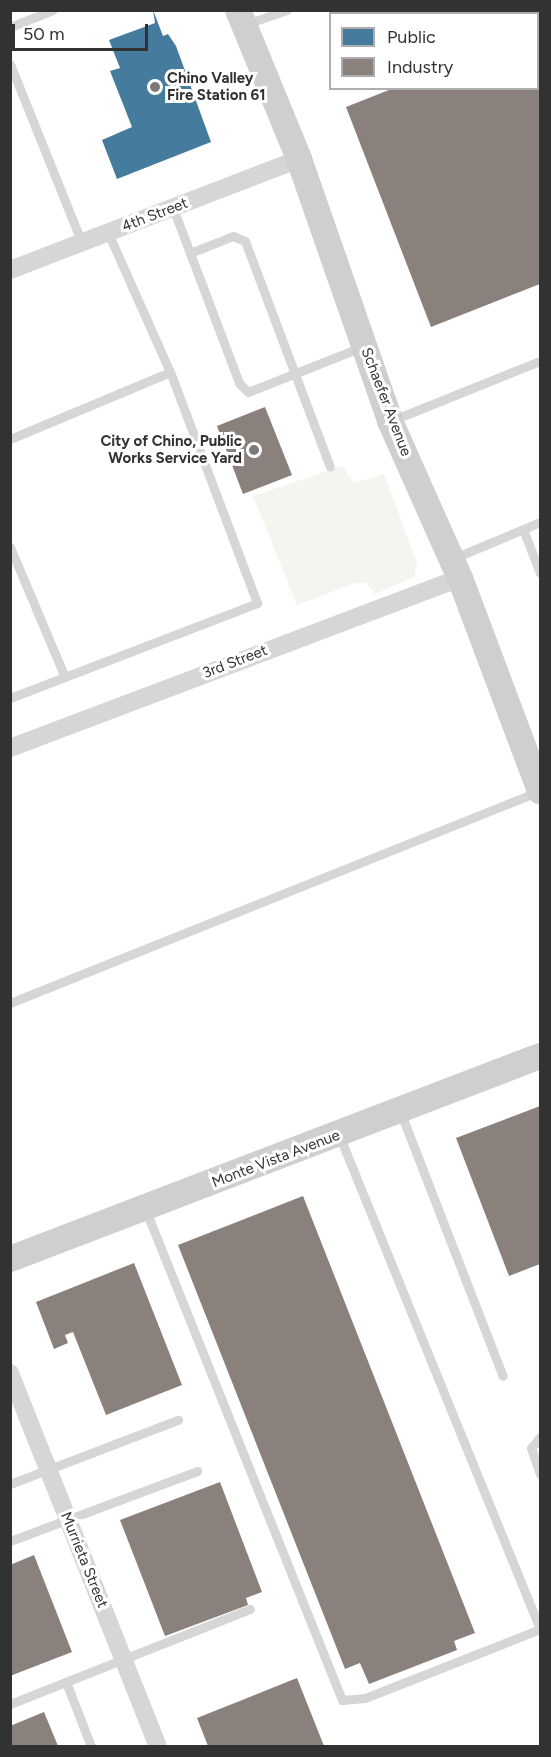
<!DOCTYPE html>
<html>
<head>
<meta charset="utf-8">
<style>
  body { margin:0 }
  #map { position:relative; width:551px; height:1757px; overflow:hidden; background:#fff; font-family:Figtree,sans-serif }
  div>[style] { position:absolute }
  .green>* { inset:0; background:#f2f6ee }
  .public>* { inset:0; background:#457b9d }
  .industry>* { inset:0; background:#8a817c }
  .lane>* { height:9px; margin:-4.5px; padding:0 4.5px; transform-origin:4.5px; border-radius:4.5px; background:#d6d6d6 }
  .street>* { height:18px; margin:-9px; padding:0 9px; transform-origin:9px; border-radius:9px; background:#d6d6d6 }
  .secondary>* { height:26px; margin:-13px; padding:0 13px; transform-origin:13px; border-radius:13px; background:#cfcfcf }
  .dots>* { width:16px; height:16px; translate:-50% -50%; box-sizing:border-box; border:3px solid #fff; border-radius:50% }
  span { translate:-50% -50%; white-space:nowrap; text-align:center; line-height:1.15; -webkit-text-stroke:6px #fff; paint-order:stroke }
  .poi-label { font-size:15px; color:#323232; font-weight:700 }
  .left { translate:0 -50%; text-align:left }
  .right { translate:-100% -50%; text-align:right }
  .street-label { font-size:15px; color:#323232 }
  .frame { position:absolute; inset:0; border:12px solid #323232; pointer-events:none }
  .legend { position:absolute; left:329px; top:12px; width:210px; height:78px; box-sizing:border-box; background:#fff; border:2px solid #adadad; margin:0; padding:8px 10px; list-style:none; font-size:18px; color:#323232 }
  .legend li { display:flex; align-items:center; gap:12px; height:30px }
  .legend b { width:30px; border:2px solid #adadad }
  .scale { position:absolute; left:12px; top:24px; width:136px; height:27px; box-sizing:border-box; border:3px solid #323232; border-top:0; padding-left:8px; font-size:18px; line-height:21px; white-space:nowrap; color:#323232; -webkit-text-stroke:4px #fff; paint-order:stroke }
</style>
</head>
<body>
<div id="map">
  <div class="green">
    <div style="clip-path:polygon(342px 466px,354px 483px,384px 474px,417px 563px,414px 577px,375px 594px,366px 583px,355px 583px,297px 605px,253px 496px)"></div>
  </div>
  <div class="public">
    <div style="clip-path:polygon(153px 10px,163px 36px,168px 34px,176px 46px,211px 142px,117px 179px,102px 140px,132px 127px,110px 71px,120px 68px,109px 40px,155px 23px)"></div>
  </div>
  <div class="industry">
    <div style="clip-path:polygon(540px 31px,540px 284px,431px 327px,346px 107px,394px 88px,538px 88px)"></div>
    <div style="clip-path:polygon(265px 407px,292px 475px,243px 494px,217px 426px)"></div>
    <div style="clip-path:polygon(540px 1106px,540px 1264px,509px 1276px,456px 1138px)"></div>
    <div style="clip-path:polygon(303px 1196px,475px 1633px,454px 1641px,457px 1650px,369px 1684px,360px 1663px,345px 1669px,178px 1245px)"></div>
    <div style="clip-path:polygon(134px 1263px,182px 1385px,106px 1415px,73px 1332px,65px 1335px,68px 1343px,54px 1349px,36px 1302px)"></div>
    <div style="clip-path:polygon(220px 1482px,262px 1592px,246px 1598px,248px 1605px,165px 1636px,120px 1520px)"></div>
    <div style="clip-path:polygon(34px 1555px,72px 1652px,10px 1676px,10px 1565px)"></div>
    <div style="clip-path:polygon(297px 1678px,324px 1746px,208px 1746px,197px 1718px)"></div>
    <div style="clip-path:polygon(44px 1712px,58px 1746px,10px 1746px,10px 1726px)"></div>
  </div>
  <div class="lane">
    <div style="left:246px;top:24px;width:43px;rotate:-18.9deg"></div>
    <div style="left:10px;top:27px;width:46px;rotate:-21.6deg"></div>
    <div style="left:10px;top:64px;width:193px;rotate:68.1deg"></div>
    <div style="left:173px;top:208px;width:187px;rotate:69.3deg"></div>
    <div style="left:239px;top:383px;width:13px;rotate:45deg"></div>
    <div style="left:248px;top:392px;width:125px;rotate:-21.6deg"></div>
    <div style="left:190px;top:253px;width:46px;rotate:-21.6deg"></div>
    <div style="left:233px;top:236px;width:13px;rotate:23deg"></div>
    <div style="left:245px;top:241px;width:241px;rotate:69.4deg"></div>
    <div style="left:393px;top:420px;width:158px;rotate:-21.9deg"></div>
    <div style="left:10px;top:439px;width:173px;rotate:-22.7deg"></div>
    <div style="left:170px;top:372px;width:152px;rotate:-114deg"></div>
    <div style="left:523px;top:529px;width:47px;rotate:68.9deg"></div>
    <div style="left:10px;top:547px;width:141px;rotate:67.1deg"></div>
    <div style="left:454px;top:558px;width:93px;rotate:-22.7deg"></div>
    <div style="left:10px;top:698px;width:265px;rotate:-21deg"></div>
    <div style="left:257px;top:603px;width:247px;rotate:-110.6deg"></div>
    <div style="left:10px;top:1003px;width:568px;rotate:-21.82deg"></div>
    <div style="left:400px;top:1111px;width:284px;rotate:68.8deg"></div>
    <div style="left:146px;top:1211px;width:527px;rotate:68.16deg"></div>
    <div style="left:342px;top:1700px;width:23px;rotate:-5deg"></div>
    <div style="left:365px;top:1698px;width:188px;rotate:-21.5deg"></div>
    <div style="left:540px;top:1629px;width:533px;rotate:-112.14deg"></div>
    <div style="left:540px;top:1437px;width:14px;rotate:129deg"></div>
    <div style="left:531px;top:1448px;width:28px;rotate:71deg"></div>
    <div style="left:10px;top:1484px;width:180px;rotate:-20.9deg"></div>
    <div style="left:10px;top:1541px;width:200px;rotate:-20.5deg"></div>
    <div style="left:66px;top:1682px;width:69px;rotate:68.7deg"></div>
    <div style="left:10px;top:1704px;width:258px;rotate:-21.6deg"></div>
  </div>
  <div class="street">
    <div style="left:10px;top:270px;width:310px;rotate:-21deg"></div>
    <div style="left:10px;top:748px;width:481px;rotate:-20.7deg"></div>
    <div style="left:10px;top:1373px;width:401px;rotate:68.4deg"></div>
  </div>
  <div class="secondary">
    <div style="left:238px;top:10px;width:161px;rotate:67.7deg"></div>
    <div style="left:299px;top:159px;width:277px;rotate:70.8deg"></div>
    <div style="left:390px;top:421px;width:172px;rotate:66deg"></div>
    <div style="left:460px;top:578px;width:228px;rotate:69.4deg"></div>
    <div style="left:10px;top:1259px;width:568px;rotate:-20.96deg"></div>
  </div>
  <div class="dots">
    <div style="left:155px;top:87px;background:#7a7a7a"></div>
    <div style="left:254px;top:450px;background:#7a7a7a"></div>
  </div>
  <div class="poi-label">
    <span class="left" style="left:167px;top:87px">Chino Valley<br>Fire Station 61</span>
    <span class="right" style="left:242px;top:450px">City of Chino, Public<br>Works Service Yard</span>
  </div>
  <div class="street-label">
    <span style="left:155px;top:215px;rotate:-21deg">4th Street</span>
    <span style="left:386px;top:402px;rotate:69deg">Schaefer Avenue</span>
    <span style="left:235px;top:662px;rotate:-21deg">3rd Street</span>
    <span style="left:276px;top:1159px;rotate:-21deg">Monte Vista Avenue</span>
    <span style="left:84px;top:1560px;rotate:68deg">Murrieta Street</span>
  </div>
  <div class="frame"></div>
  <ul class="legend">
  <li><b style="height:16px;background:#457b9d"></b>Public</li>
  <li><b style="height:16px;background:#8a817c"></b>Industry</li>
  </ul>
  <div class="scale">50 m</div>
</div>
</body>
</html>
